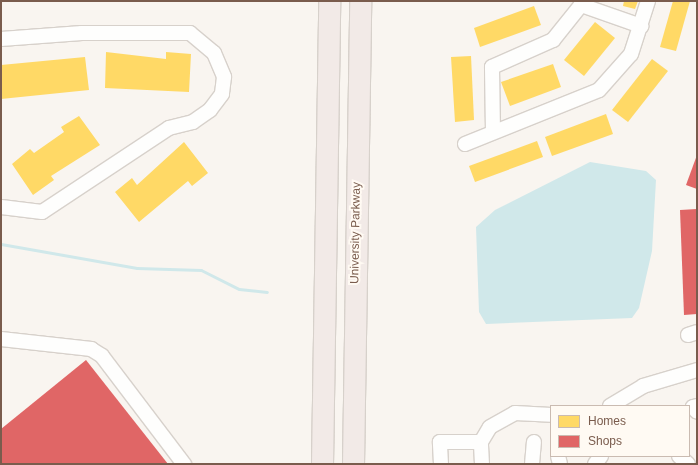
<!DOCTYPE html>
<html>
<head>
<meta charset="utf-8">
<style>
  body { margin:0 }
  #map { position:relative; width:698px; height:465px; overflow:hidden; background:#f9f5f0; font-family:Arial,sans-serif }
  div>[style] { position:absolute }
  .water>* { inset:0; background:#d0e8ea }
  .homes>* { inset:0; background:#ffd966 }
  .shops>* { inset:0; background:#e06666 }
  .stream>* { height:3px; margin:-1.5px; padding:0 1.5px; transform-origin:1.5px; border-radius:1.5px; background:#d0e8ea }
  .roads { filter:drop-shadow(1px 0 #d7d1cb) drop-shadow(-1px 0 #d7d1cb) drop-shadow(0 1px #d7d1cb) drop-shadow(0 -1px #d7d1cb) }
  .minor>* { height:14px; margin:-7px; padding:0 7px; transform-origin:7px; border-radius:7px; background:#fefefd }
  .highway>* { height:21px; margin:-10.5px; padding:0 10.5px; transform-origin:10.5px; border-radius:10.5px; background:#f2eae7 }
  span { translate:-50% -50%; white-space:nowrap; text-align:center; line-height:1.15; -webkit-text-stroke:4px #fffaf3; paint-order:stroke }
  .street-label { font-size:12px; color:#7a5c4d }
  .frame { position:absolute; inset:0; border:2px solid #7a5c4d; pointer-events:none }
  .legend { position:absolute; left:550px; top:405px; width:140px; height:52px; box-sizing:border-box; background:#fffaf3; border:1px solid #cabbb1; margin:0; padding:5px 7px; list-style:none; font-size:12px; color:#7a5c4d }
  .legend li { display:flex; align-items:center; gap:8px; height:20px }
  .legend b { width:20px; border:1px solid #cabbb1 }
</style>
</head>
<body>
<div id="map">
  <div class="water">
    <div style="clip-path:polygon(590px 162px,646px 171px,656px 180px,652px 251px,639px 308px,632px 318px,486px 324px,479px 312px,476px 227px,495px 210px)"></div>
  </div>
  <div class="homes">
    <div style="clip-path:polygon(624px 1px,638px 1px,635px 9px,623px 6px)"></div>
    <div style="clip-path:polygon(673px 1px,690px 1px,676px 51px,660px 47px)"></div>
    <div style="clip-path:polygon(534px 6px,541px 25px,480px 47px,474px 28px)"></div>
    <div style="clip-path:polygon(595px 22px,615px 38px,584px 76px,564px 60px)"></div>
    <div style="clip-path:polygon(106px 52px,166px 59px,166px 52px,191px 54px,189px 92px,105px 88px)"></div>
    <div style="clip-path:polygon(471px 56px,474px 120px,455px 122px,451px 57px)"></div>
    <div style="clip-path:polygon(85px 57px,89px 90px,1px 99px,1px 65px)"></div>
    <div style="clip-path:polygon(652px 59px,668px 71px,628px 122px,612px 110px)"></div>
    <div style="clip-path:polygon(553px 64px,561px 87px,510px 106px,501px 82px)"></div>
    <div style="clip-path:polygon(606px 114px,613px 134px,552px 156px,545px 137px)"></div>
    <div style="clip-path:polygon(79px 116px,100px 145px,51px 176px,54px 180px,33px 195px,12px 164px,30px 149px,34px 153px,64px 132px,61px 127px)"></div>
    <div style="clip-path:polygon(537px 141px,543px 157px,475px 182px,469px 166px)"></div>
    <div style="clip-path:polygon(184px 142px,208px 173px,192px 186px,188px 181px,139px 222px,115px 192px,132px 178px,137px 185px)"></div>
  </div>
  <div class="shops">
    <div style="clip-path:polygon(697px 155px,697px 189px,686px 185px)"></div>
    <div style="clip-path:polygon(697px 209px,697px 314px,684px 315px,680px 210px)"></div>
    <div style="clip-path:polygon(86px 360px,168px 464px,1px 464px,1px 429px)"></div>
  </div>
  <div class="stream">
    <div style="left:1px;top:244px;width:138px;rotate:10deg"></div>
    <div style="left:137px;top:268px;width:64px;rotate:1.8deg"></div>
    <div style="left:201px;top:270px;width:42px;rotate:26.6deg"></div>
    <div style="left:239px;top:289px;width:28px;rotate:6deg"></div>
  </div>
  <div class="roads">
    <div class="minor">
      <div style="left:1px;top:39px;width:81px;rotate:-4.2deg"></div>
      <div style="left:82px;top:33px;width:108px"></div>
      <div style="left:190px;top:33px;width:31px;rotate:40deg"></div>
      <div style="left:214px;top:53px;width:26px;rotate:67deg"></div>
      <div style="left:224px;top:77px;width:17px;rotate:97deg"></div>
      <div style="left:222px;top:94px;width:20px;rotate:127deg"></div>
      <div style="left:210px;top:110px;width:21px;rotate:145deg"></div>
      <div style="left:193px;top:122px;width:25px;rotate:166deg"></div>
      <div style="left:169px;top:128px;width:152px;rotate:146.5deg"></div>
      <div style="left:42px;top:212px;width:41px;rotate:-173deg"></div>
      <div style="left:493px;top:132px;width:65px;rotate:-90.9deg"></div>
      <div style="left:492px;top:67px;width:67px;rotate:-23.9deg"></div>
      <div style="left:553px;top:40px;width:45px;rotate:-51.3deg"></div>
      <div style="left:581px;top:5px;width:64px;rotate:19.3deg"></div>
      <div style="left:465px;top:144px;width:144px;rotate:-21.9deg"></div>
      <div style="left:599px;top:90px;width:48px;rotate:-48.4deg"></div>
      <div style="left:631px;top:54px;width:56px;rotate:-72.2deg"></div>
      <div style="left:688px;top:335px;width:9px;rotate:-18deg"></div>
      <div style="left:1px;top:339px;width:91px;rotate:6.3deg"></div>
      <div style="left:91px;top:349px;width:13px;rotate:32deg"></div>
      <div style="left:102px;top:356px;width:136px;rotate:52.8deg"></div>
      <div style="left:610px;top:406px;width:39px;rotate:-31deg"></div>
      <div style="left:643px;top:386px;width:56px;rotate:-16.5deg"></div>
      <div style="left:697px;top:406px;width:4px;rotate:166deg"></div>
      <div style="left:693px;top:407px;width:6px;rotate:51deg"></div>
      <div style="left:558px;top:456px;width:8px;rotate:76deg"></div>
      <div style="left:679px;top:456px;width:12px;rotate:42deg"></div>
      <div style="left:441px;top:464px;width:22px;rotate:-93deg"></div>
      <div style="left:440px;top:442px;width:41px"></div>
      <div style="left:482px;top:464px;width:22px;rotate:-93deg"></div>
      <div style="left:481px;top:442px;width:17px;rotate:-59deg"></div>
      <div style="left:490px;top:427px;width:29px;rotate:-29deg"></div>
      <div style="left:515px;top:413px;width:36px;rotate:3deg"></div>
      <div style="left:532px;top:464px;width:22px;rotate:-85deg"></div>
      <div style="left:595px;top:464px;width:10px;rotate:-53deg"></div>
    </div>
    <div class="highway">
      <div style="left:322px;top:464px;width:463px;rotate:-89.1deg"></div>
      <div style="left:353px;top:464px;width:463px;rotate:-89.1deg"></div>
    </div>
  </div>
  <div class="street-label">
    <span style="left:356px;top:233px;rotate:-89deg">University Parkway</span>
  </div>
  <div class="frame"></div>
  <ul class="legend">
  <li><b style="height:11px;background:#ffd966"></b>Homes</li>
  <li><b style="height:11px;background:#e06666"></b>Shops</li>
  </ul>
</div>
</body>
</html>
